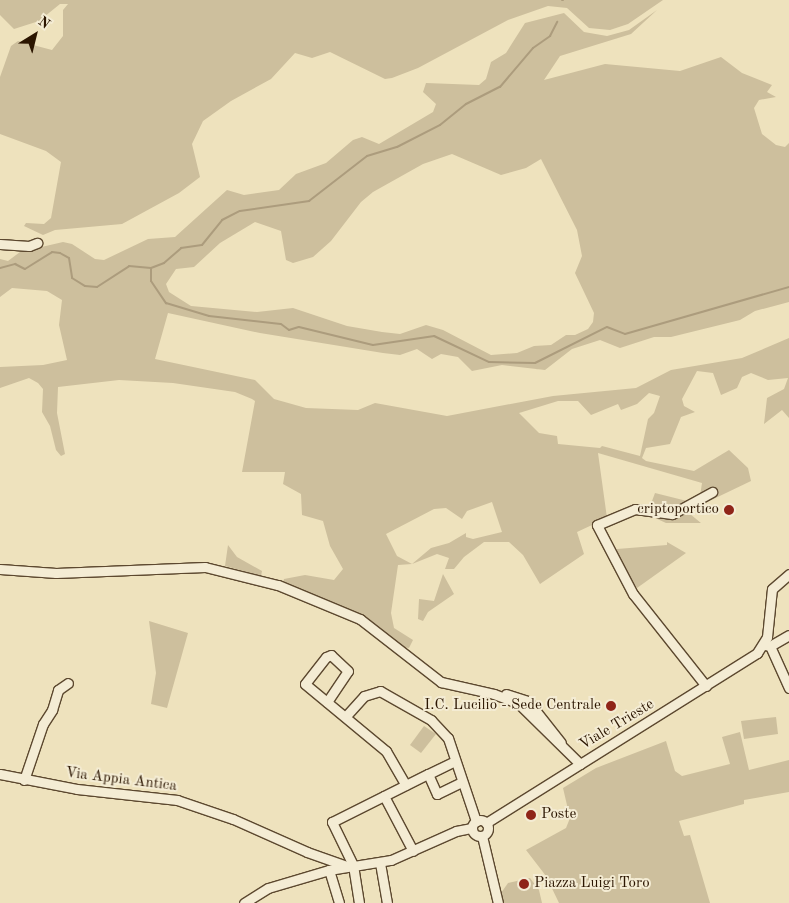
<!DOCTYPE html>
<html>
<head>
<meta charset="utf-8">
<style>
  body { margin:0 }
  #map { position:relative; width:789px; height:903px; overflow:hidden; background:#eee2bd; font-family:"Old Standard TT",serif }
  div>[style] { position:absolute }
  .green>* { inset:0; background:#cdbf9d }
  .stream>* { height:2px; margin:-1px; padding:0 1px; transform-origin:1px; border-radius:1px; background:#ac9c7d }
  .roads { filter:drop-shadow(1px 0 #5c482f) drop-shadow(-1px 0 #5c482f) drop-shadow(0 1px #5c482f) drop-shadow(0 -1px #5c482f) }
  .minor>* { height:9px; margin:-4.5px; padding:0 4.5px; transform-origin:4.5px; border-radius:4.5px; background:#f4ecd4 }
  .minor>.ring { margin:-4.5px; padding:0; box-sizing:content-box; background:none; border:9px solid #f4ecd4; border-radius:50% }
  .dots>* { width:14px; height:14px; translate:-50% -50%; box-sizing:border-box; border:2px solid #f4ecd4; border-radius:50% }
  span { translate:-50% -50%; white-space:nowrap; text-align:center; line-height:1.15; -webkit-text-stroke:4px #f4ecd4; paint-order:stroke }
  .poi-label { font-size:15px; color:#2b1500 }
  .right { translate:-100% -50%; text-align:right }
  .left { translate:0 -50%; text-align:left }
  .street-label { font-size:15px; color:#2b1500 }
  .north { position:absolute; left:10px; top:10px; width:50px; height:50px; -webkit-text-stroke:4px #f4ecd4; paint-order:stroke; rotate:36deg; font-size:14px; font-weight:700; line-height:20px; text-align:center; color:#2b1500 }
  .north::after { content:''; display:block; margin:auto; width:18px; height:22px; background:#2b1500; clip-path:polygon(50% 0,100% 100%,50% 72%,0 100%) }
</style>
</head>
<body>
<div id="map">
  <div class="green">
    <div style="clip-path:polygon(0 0,663px 0,628px 24px,610px 30px,589px 28px,567px 8px,548px 6px,508px 20px,418px 68px,392px 78px,385px 79px,330px 52px,312px 58px,295px 53px,271px 79px,231px 101px,203px 121px,192px 144px,200px 177px,179px 193px,122px 224px,55px 230px,43px 235px,24px 226px,26px 223px,44px 224px,51px 218px,61px 162px,46px 151px,0 134px,0 77px,11px 46px,18px 41px,52px 50px,63px 36px,63px 10px,68px 4px,60px 4px,39px 21px,14px 29px,0 15px)"></div>
    <div style="clip-path:polygon(evenodd,657px 10px,631px 34px,560px 56px,544px 80px,605px 64px,680px 71px,721px 57px,742px 73px,772px 85px,767px 92px,776px 97px,759px 100px,754px 108px,762px 134px,776px 145px,785px 147px,789px 143px,789px 302px,755px 311px,740px 320px,671px 337px,654px 337px,620px 348px,600px 340px,572px 349px,545px 370px,502px 365px,472px 371px,458px 357px,441px 354px,432px 359px,417px 349px,400px 355px,383px 353px,260px 333px,168px 313px,155px 359px,255px 380px,274px 399px,306px 408px,358px 410px,375px 403px,447px 416px,553px 396px,636px 388px,671px 370px,742px 358px,789px 338px,789px 418px,782px 410px,764px 424px,767px 398px,784px 389px,788px 378px,768px 380px,751px 373px,742px 377px,737px 388px,721px 395px,713px 373px,697px 371px,682px 399px,684px 406px,695px 412px,681px 417px,670px 444px,646px 448px,642px 458px,646px 461px,694px 471px,729px 450px,748px 468px,751px 481px,701px 505px,690px 514px,701px 523px,666px 523px,653px 517px,649px 509px,655px 493px,691px 502px,700px 496px,702px 483px,598px 453px,607px 518px,577px 532px,584px 554px,540px 584px,523px 555px,509px 542px,484px 542px,464px 557px,454px 569px,445px 569px,449px 558px,437px 554px,412px 564px,398px 565px,391px 613px,394px 628px,413px 640px,409px 648px,403px 647px,361px 614px,283px 583px,284px 579px,305px 575px,334px 580px,343px 569px,330px 546px,323px 521px,302px 515px,301px 494px,283px 484px,285px 472px,242px 472px,255px 401px,252px 399px,235px 392px,173px 383px,119px 380px,58px 387px,57px 413px,65px 454px,61px 456px,56px 450px,50px 426px,42px 412px,43px 389px,38px 383px,29px 378px,0 388px,0 367px,43px 365px,67px 360px,59px 325px,62px 300px,47px 291px,12px 288px,0 297px,0 259px,8px 261px,20px 252px,63px 242px,72px 244px,95px 259px,104px 260px,148px 239px,175px 237px,227px 190px,244px 195px,279px 190px,296px 174px,326px 163px,353px 140px,362px 137px,379px 144px,433px 112px,436px 104px,423px 92px,426px 83px,479px 85px,486px 79px,491px 62px,506px 53px,525px 23px,564px 13px,584px 32px,607px 36px,629px 30px,657px 10px,452px 154px,501px 175px,526px 168px,541px 159px,577px 230px,582px 256px,575px 273px,594px 313px,593px 322px,588px 329px,575px 335px,566px 335px,551px 345px,534px 346px,517px 353px,491px 355px,443px 330px,426px 325px,400px 334px,382px 332px,347px 326px,293px 308px,257px 312px,191px 306px,169px 292px,166px 284px,176px 269px,194px 267px,220px 243px,255px 222px,281px 231px,286px 260px,293px 263px,313px 257px,331px 241px,361px 202px,373px 192px,423px 164px,452px 154px,657px 10px,649px 393px,660px 396px,654px 413px,648px 419px,640px 456px,602px 446px,600px 448px,558px 444px,557px 436px,539px 433px,519px 413px,558px 401px,578px 401px,591px 415px,618px 404px,621px 410px,637px 404px,649px 393px,657px 10px,492px 502px,502px 532px,473px 539px,466px 537px,466px 533px,449px 543px,431px 548px,412px 564px,397px 556px,386px 534px,434px 509px,446px 508px,462px 519px,467px 511px,492px 502px)"></div>
    <div style="clip-path:polygon(667px 542px,686px 553px,637px 588px,616px 558px,617px 549px,667px 545px)"></div>
    <div style="clip-path:polygon(228px 545px,237px 557px,262px 571px,261px 576px,225px 566px)"></div>
    <div style="clip-path:polygon(443px 574px,454px 594px,428px 612px,423px 621px,418px 619px,419px 599px,434px 601px)"></div>
    <div style="clip-path:polygon(149px 621px,188px 633px,167px 708px,151px 704px,156px 673px)"></div>
    <div style="clip-path:polygon(776px 717px,778px 734px,744px 739px,741px 721px)"></div>
    <div style="clip-path:polygon(424px 726px,436px 734px,421px 753px,410px 745px)"></div>
    <div style="clip-path:polygon(740px 732px,749px 770px,789px 760px,789px 792px,744px 800px,744px 804px,679px 821px,684px 836px,690px 835px,710px 903px,559px 903px,546px 876px,526px 850px,566px 828px,570px 818px,563px 788px,596px 768px,666px 741px,675px 771px,682px 776px,730px 764px,722px 737px)"></div>
    <div style="clip-path:polygon(530px 878px,539px 890px,542px 903px,504px 903px,501px 893px,508px 883px)"></div>
  </div>
  <div class="stream">
    <div style="left:562px;top:0;width:1px"></div>
    <div style="left:0;top:268px;width:16px;rotate:-15deg"></div>
    <div style="left:15px;top:264px;width:11px;rotate:27deg"></div>
    <div style="left:25px;top:269px;width:32px;rotate:-32deg"></div>
    <div style="left:52px;top:252px;width:8px;rotate:7deg"></div>
    <div style="left:60px;top:253px;width:10px;rotate:29deg"></div>
    <div style="left:69px;top:258px;width:20px;rotate:81deg"></div>
    <div style="left:72px;top:278px;width:15px;rotate:32deg"></div>
    <div style="left:85px;top:286px;width:12px;rotate:5deg"></div>
    <div style="left:97px;top:287px;width:38px;rotate:-33deg"></div>
    <div style="left:129px;top:266px;width:22px;rotate:5deg"></div>
    <div style="left:151px;top:268px;width:14px;rotate:-21deg"></div>
    <div style="left:164px;top:263px;width:23px;rotate:-41deg"></div>
    <div style="left:181px;top:248px;width:21px;rotate:-8deg"></div>
    <div style="left:202px;top:245px;width:32px;rotate:-51deg"></div>
    <div style="left:222px;top:220px;width:20px;rotate:-27deg"></div>
    <div style="left:240px;top:211px;width:70px;rotate:-8.2deg"></div>
    <div style="left:309px;top:201px;width:73px;rotate:-37.8deg"></div>
    <div style="left:367px;top:156px;width:31px;rotate:-17deg"></div>
    <div style="left:397px;top:147px;width:48px;rotate:-27.1deg"></div>
    <div style="left:440px;top:125px;width:33px;rotate:-39deg"></div>
    <div style="left:466px;top:104px;width:38px;rotate:-27deg"></div>
    <div style="left:500px;top:87px;width:51px;rotate:-49.8deg"></div>
    <div style="left:533px;top:48px;width:21px;rotate:-35deg"></div>
    <div style="left:550px;top:36px;width:16px;rotate:-63deg"></div>
    <div style="left:151px;top:268px;width:13px;rotate:90deg"></div>
    <div style="left:151px;top:281px;width:27px;rotate:56deg"></div>
    <div style="left:166px;top:303px;width:45px;rotate:16.8deg"></div>
    <div style="left:209px;top:316px;width:72px;rotate:6.3deg"></div>
    <div style="left:281px;top:324px;width:10px;rotate:37deg"></div>
    <div style="left:289px;top:330px;width:10px;rotate:-17deg"></div>
    <div style="left:299px;top:327px;width:76px;rotate:13.7deg"></div>
    <div style="left:373px;top:345px;width:62px;rotate:-8.4deg"></div>
    <div style="left:434px;top:336px;width:61px;rotate:25.3deg"></div>
    <div style="left:489px;top:362px;width:46px;rotate:1.2deg"></div>
    <div style="left:535px;top:363px;width:80px;rotate:-26.6deg"></div>
    <div style="left:607px;top:327px;width:19px;rotate:21deg"></div>
    <div style="left:625px;top:334px;width:171px;rotate:-16deg"></div>
  </div>
  <div class="roads">
    <div class="minor">
      <div style="left:0;top:244px;width:29px;rotate:4deg"></div>
      <div style="left:29px;top:246px;width:9px;rotate:-21deg"></div>
      <div style="left:0;top:569px;width:56px;rotate:4.1deg"></div>
      <div style="left:56px;top:573px;width:149px;rotate:-2.3deg"></div>
      <div style="left:205px;top:567px;width:75px;rotate:13.9deg"></div>
      <div style="left:278px;top:585px;width:89px;rotate:22.5deg"></div>
      <div style="left:360px;top:619px;width:103px;rotate:37.9deg"></div>
      <div style="left:441px;top:682px;width:54px;rotate:12.8deg"></div>
      <div style="left:494px;top:694px;width:26px;rotate:21deg"></div>
      <div style="left:518px;top:703px;width:87px;rotate:44.5deg"></div>
      <div style="left:765px;top:645px;width:5px;rotate:11deg"></div>
      <div style="left:770px;top:646px;width:22px;rotate:-30deg"></div>
      <div style="left:770px;top:646px;width:46px;rotate:65.7deg"></div>
      <div style="left:706px;top:686px;width:117px;rotate:-128.4deg"></div>
      <div style="left:633px;top:594px;width:78px;rotate:-117.6deg"></div>
      <div style="left:597px;top:525px;width:41px;rotate:-22.8deg"></div>
      <div style="left:635px;top:509px;width:37px;rotate:8deg"></div>
      <div style="left:672px;top:514px;width:46px;rotate:-28.8deg"></div>
      <div style="left:506px;top:694px;width:23px;rotate:18deg"></div>
      <div style="left:528px;top:701px;width:53px;rotate:51.8deg"></div>
      <div style="left:327px;top:702px;width:37px;rotate:-56deg"></div>
      <div style="left:348px;top:671px;width:23px;rotate:-137deg"></div>
      <div style="left:331px;top:655px;width:5px;rotate:158deg"></div>
      <div style="left:326px;top:657px;width:34px;rotate:128deg"></div>
      <div style="left:305px;top:684px;width:105px;rotate:39.6deg"></div>
      <div style="left:386px;top:751px;width:39px;rotate:60deg"></div>
      <div style="left:346px;top:716px;width:27px;rotate:-48deg"></div>
      <div style="left:364px;top:696px;width:17px;rotate:-17deg"></div>
      <div style="left:380px;top:691px;width:59px;rotate:29.6deg"></div>
      <div style="left:431px;top:720px;width:25px;rotate:47deg"></div>
      <div style="left:448px;top:738px;width:88px;rotate:71.4deg"></div>
      <div style="left:455px;top:761px;width:30px;rotate:154deg"></div>
      <div style="left:428px;top:774px;width:22px;rotate:66deg"></div>
      <div style="left:437px;top:794px;width:28px;rotate:-26deg"></div>
      <div style="left:0;top:774px;width:78px;rotate:11deg"></div>
      <div style="left:77px;top:789px;width:101px;rotate:6.3deg"></div>
      <div style="left:177px;top:800px;width:59px;rotate:18.7deg"></div>
      <div style="left:233px;top:819px;width:81px;rotate:24deg"></div>
      <div style="left:307px;top:852px;width:42px;rotate:19.3deg"></div>
      <div style="left:24px;top:780px;width:59px;rotate:-71.3deg"></div>
      <div style="left:43px;top:724px;width:17px;rotate:-57deg"></div>
      <div style="left:52px;top:710px;width:21px;rotate:-73deg"></div>
      <div style="left:58px;top:690px;width:12px;rotate:-35deg"></div>
      <div style="left:384px;top:796px;width:62px;rotate:62.2deg"></div>
      <div class="ring" style="left:472px;top:820px;width:7px;height:7px"></div>
      <div style="left:486px;top:823px;width:320px;rotate:-32.1deg"></div>
      <div style="left:757px;top:653px;width:19px;rotate:-58deg"></div>
      <div style="left:767px;top:637px;width:48px;rotate:-84.1deg"></div>
      <div style="left:772px;top:589px;width:23px;rotate:-41deg"></div>
      <div style="left:482px;top:836px;width:69px;rotate:76.6deg"></div>
      <div style="left:380px;top:863px;width:41px;rotate:80.1deg"></div>
      <div style="left:329px;top:870px;width:34px;rotate:73deg"></div>
      <div style="left:244px;top:903px;width:28px;rotate:-32deg"></div>
      <div style="left:268px;top:888px;width:64px;rotate:-16.4deg"></div>
      <div style="left:329px;top:870px;width:63px;rotate:-9.2deg"></div>
      <div style="left:391px;top:860px;width:71px;rotate:-24deg"></div>
      <div style="left:456px;top:831px;width:16px;rotate:-11deg"></div>
      <div style="left:359px;top:903px;width:38px;rotate:-99deg"></div>
      <div style="left:353px;top:865px;width:48px;rotate:-116deg"></div>
      <div style="left:332px;top:822px;width:107px;rotate:-26.6deg"></div>
    </div>
  </div>
  <div class="dots">
    <div style="left:729px;top:510px;background:#8f2418"></div>
    <div style="left:611px;top:706px;background:#8f2418"></div>
    <div style="left:531px;top:815px;background:#8f2418"></div>
    <div style="left:524px;top:884px;background:#8f2418"></div>
  </div>
  <div class="poi-label">
    <span class="right" style="left:719px;top:510px">criptoportico</span>
    <span class="right" style="left:601px;top:706px">I.C. Lucilio - Sede Centrale</span>
    <span class="left" style="left:541px;top:815px">Poste</span>
    <span class="left" style="left:534px;top:884px">Piazza Luigi Toro</span>
  </div>
  <div class="street-label">
    <span style="left:617px;top:725px;rotate:-31deg">Viale Trieste</span>
    <span style="left:121px;top:780px;rotate:7deg">Via Appia Antica</span>
  </div>
  <div class="north">N</div>
</div>
</body>
</html>
